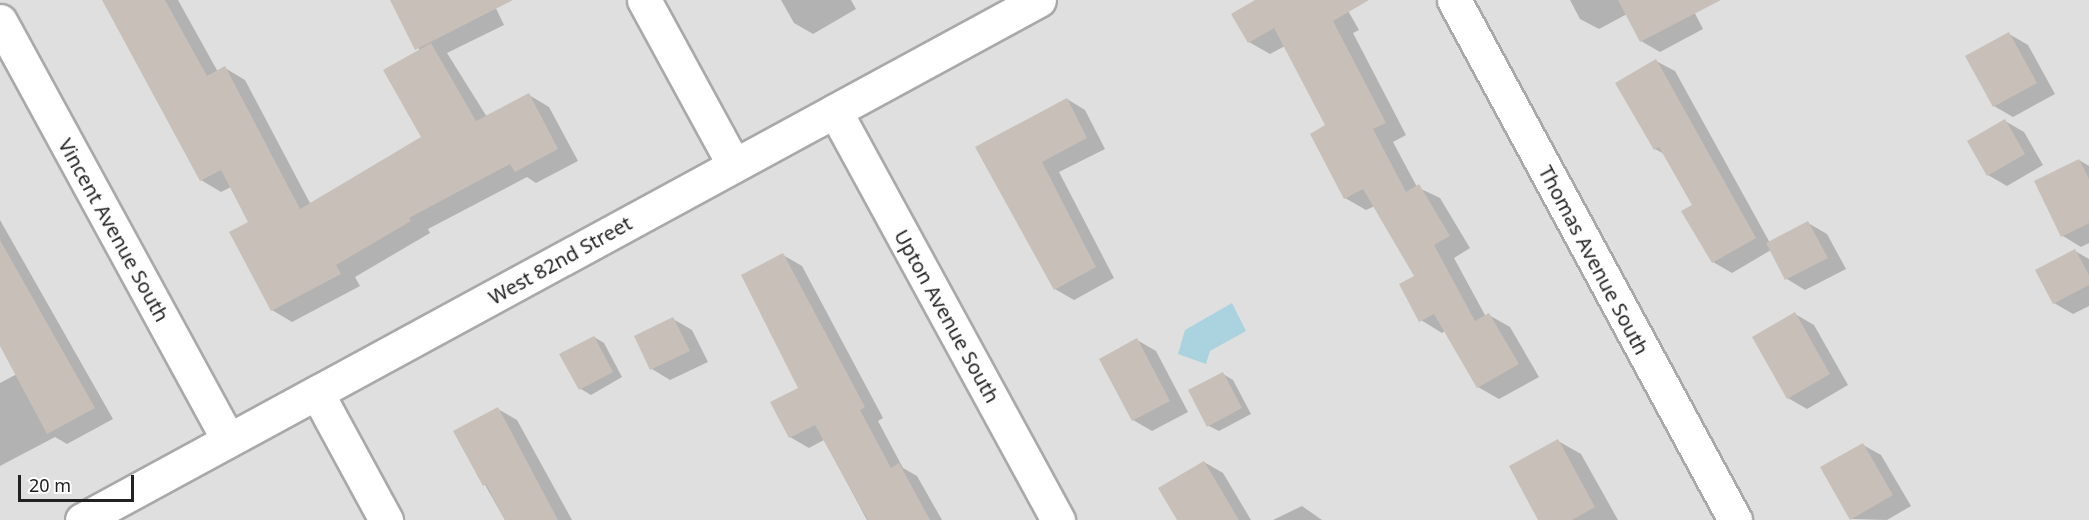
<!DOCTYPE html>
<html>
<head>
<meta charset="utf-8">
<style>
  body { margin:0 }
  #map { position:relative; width:2089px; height:520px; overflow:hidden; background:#f2efe9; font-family:"Noto Sans",sans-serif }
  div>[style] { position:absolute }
  .residential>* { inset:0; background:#e0dfdf }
  .water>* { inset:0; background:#aad3df }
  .shadow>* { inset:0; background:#0003 }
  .building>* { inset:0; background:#c7bfb8 }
  .roads { filter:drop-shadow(2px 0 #a9a9a9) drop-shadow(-2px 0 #a9a9a9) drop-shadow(0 2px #a9a9a9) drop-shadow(0 -2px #a9a9a9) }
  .minor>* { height:33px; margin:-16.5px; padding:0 16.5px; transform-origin:16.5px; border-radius:16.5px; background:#fff }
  span { translate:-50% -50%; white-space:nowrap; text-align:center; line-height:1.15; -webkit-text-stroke:4.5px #fff; paint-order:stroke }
  .street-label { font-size:20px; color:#222 }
  .scale { position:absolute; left:18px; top:475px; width:116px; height:27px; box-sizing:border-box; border:3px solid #222; border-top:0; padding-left:8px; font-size:18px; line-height:21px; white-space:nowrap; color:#222; -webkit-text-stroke:4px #fff; paint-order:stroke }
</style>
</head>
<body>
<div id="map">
  <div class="residential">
    <div style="clip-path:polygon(0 0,2089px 0,2089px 520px,0 520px)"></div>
  </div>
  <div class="water">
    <div style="clip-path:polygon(1232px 303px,1246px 331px,1210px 351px,1206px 364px,1178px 354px,1185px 330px)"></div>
  </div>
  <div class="shadow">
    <div style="clip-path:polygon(109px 0,178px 0,218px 72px,225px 68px,245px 80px,311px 205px,423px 137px,420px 51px,392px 0,492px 0,504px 25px,447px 53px,487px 117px,529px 95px,549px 107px,578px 161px,536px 183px,527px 177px,428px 229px,430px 233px,355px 277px,360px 286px,292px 322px,272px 310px,250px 223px,231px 187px,221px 192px,201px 180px)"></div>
    <div style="clip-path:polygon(781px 0,851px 0,856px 9px,813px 34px,794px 23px)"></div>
    <div style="clip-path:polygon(1258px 0,1342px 0,1359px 30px,1353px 33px,1406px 135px,1393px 142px,1417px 187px,1440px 198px,1470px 248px,1454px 258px,1486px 317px,1489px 315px,1510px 327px,1539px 377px,1499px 399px,1478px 387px,1446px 330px,1442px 333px,1421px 320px,1416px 277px,1375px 206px,1366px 210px,1345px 198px,1327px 126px,1285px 46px,1270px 54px,1249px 42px)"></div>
    <div style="clip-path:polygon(1570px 0,1688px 0,1703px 29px,1660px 52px,1641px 41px,1627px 14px,1599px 29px,1580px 19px)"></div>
    <div style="clip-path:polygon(2009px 34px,2028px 45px,2055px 94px,2013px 117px,1994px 106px)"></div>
    <div style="clip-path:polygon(1656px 61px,1675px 71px,1770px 243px,1808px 223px,1827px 234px,1846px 269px,1805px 290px,1787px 279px,1771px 250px,1732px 273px,1713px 262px,1694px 205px,1666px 155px,1655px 149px)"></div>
    <div style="clip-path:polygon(1067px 99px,1085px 110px,1105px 149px,1059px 172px,1114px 278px,1074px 300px,1055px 289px,977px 148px)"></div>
    <div style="clip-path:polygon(2005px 121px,2024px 132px,2043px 165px,2007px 186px,1988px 175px)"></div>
    <div style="clip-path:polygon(2079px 160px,2089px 166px,2089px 243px,2081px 247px,2063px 236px)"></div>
    <div style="clip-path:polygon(0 220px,113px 419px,67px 444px,55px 437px,0 466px,0 383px,17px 374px,0 335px)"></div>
    <div style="clip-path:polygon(2075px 251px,2089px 259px,2089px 306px,2073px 314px,2054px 303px)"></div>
    <div style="clip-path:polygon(783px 255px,802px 266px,883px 418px,878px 421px,903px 468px,917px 476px,942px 520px,867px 520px,824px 440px,809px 448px,790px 437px,772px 402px,800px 388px)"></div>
    <div style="clip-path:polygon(1795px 314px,1814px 325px,1848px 385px,1807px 409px,1788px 398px)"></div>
    <div style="clip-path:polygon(673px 319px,692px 330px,708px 362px,670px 380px,652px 369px)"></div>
    <div style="clip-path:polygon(594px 337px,604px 343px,622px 377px,591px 395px,581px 389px)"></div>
    <div style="clip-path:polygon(1137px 340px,1156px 351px,1188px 412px,1152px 431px,1133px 420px)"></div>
    <div style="clip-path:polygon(1223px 374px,1233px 380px,1251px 414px,1219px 431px,1209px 426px)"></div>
    <div style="clip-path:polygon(498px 409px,517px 420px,572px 520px,505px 520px,455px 432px)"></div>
    <div style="clip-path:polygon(1558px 441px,1581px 454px,1618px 520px,1540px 520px)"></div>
    <div style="clip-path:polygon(1863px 445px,1881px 455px,1911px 506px,1887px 520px,1851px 519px)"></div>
    <div style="clip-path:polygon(1204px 462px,1223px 473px,1251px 520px,1179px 520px)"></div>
    <div style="clip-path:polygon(1302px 506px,1322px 520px,1273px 520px)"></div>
  </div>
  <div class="building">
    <div style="clip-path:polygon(102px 0,165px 0,207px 76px,225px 66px,300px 209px,421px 137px,383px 70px,431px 43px,476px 121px,529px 93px,558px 149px,515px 172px,510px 164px,409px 218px,411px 221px,336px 265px,341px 274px,271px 311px,229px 232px,248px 222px,221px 170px,200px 181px)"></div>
    <div style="clip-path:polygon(390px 0,513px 0,415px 50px)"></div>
    <div style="clip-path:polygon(1255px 0,1369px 0,1333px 21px,1386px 123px,1373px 129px,1406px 192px,1419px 184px,1450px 236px,1434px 245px,1475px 321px,1489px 313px,1519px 364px,1477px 388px,1434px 314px,1419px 322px,1399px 284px,1414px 276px,1363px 189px,1344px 199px,1310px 134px,1325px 125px,1274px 28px,1248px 43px,1231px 14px)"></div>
    <div style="clip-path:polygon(1618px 0,1721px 0,1640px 42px)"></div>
    <div style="clip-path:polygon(2009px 32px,2037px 83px,1993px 107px,1965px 56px)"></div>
    <div style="clip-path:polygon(1656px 59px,1756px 238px,1712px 263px,1681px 211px,1692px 205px,1659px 147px,1654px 150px,1615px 83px)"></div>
    <div style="clip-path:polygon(1067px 98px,1087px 138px,1042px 162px,1096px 267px,1054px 290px,975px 147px)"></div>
    <div style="clip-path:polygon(2005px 119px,2025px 154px,1987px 176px,1967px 141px)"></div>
    <div style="clip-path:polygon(2079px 159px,2089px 179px,2089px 223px,2061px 237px,2034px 181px)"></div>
    <div style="clip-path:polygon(1808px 221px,1828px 258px,1785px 280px,1766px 243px)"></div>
    <div style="clip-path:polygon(0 240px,95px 408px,47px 434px,0 346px)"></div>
    <div style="clip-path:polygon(2075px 249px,2089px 275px,2089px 285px,2053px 304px,2035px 270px)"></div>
    <div style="clip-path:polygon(783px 253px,865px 407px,860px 410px,891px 468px,899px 463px,930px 520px,868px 520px,815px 425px,789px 438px,770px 402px,798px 388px,741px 275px)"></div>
    <div style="clip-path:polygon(1795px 312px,1830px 374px,1787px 399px,1752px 337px)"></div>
    <div style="clip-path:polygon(673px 317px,690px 351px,650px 370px,634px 336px)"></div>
    <div style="clip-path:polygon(594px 336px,613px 372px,579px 390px,559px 354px)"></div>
    <div style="clip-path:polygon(1137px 338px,1170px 401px,1132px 421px,1099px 359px)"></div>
    <div style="clip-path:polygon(1223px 372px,1242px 408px,1207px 427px,1188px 390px)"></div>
    <div style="clip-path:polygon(498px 407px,558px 520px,505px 520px,486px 484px,483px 486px,453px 431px)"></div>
    <div style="clip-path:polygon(1558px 439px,1595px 507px,1572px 520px,1538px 520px,1509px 466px)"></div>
    <div style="clip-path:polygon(1863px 443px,1893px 495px,1850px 520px,1820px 467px)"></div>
    <div style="clip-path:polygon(1204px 461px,1239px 520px,1177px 520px,1158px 488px)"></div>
  </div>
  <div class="roads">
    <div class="minor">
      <div style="left:644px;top:0;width:188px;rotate:61.4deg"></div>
      <div style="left:1454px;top:0;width:591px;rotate:61.61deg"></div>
      <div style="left:0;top:21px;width:477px;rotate:61.4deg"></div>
      <div style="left:835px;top:111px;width:466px;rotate:61.4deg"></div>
      <div style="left:317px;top:393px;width:145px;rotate:61.5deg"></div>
      <div style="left:82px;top:520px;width:1089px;rotate:-28.52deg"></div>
    </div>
  </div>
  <div class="street-label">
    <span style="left:114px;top:230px;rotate:61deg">Vincent Avenue South</span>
    <span style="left:560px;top:260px;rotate:-29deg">West 82nd Street</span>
    <span style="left:1594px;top:260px;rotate:62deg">Thomas Avenue South</span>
    <span style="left:947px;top:316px;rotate:61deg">Upton Avenue South</span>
  </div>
  <div class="scale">20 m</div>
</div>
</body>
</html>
